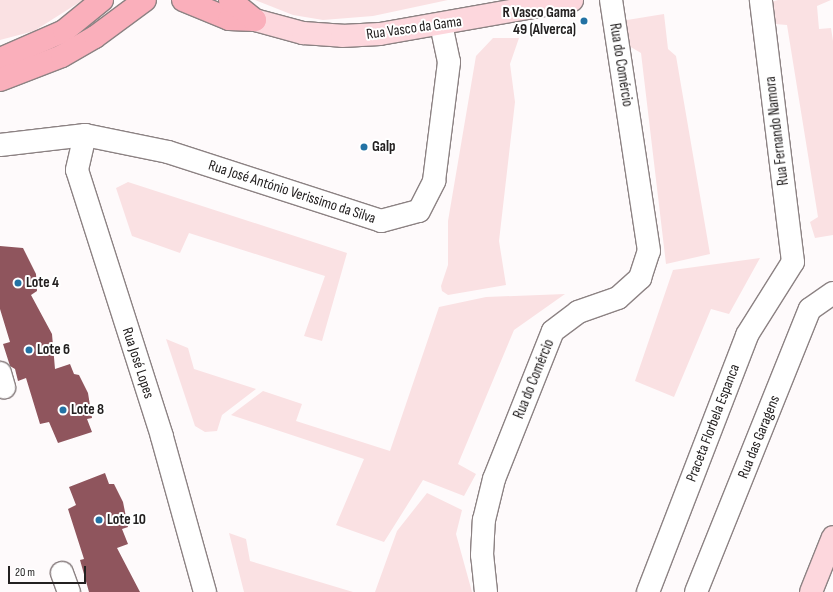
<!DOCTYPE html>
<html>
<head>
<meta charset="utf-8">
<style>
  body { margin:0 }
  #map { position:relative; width:833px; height:592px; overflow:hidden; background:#fefafb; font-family:"Sofia Sans Condensed",sans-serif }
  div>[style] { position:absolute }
  .green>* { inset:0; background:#fae1e3 }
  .building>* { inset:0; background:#8f555d }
  .roads { filter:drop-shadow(1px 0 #8c8283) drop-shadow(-1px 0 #8c8283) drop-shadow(0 1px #8c8283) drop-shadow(0 -1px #8c8283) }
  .street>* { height:22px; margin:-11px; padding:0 11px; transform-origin:11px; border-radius:11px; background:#fff }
  .secondary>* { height:22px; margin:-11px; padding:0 11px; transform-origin:11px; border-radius:11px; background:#fdd7dd }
  .primary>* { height:22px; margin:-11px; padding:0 11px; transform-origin:11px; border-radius:11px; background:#faafbb }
  .dots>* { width:11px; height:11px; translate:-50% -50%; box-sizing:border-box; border:2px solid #fff; border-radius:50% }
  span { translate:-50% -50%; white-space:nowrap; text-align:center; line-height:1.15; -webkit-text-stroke:4px #fff; paint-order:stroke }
  .poi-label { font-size:15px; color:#232020; font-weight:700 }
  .right { translate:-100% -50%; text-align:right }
  .left { translate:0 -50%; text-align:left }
  .street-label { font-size:15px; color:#232020 }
  .scale { position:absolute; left:8px; top:566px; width:78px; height:18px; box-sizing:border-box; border:2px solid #232020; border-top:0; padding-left:5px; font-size:12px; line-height:14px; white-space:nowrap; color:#232020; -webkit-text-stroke:3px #fff; paint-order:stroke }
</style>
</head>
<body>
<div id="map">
  <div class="green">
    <div style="clip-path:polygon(0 0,83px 0,34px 31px,0 40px)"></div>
    <div style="clip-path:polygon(255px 0,448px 0,373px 16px,323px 20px,293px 15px)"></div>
    <div style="clip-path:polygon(778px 0,831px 0,817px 6px,819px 29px,831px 28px,833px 41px,833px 235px,815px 238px,810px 222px,818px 217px,787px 25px,775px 24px,771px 2px)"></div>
    <div style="clip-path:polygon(664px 14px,668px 49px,676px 56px,710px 254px,666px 264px,641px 53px,629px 46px,623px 26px,627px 20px)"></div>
    <div style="clip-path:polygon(493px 38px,519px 38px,510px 64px,515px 102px,499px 241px,506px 285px,448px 295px,442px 291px,441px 286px,448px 265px,448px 221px,476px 56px)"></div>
    <div style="clip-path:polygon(128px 182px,347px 253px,322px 341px,304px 336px,325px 276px,189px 233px,180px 253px,132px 236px,116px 188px)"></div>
    <div style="clip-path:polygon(760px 258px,729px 314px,711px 309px,674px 397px,635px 381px,673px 270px)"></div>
    <div style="clip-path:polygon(565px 294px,514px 330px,458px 464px,476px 474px,464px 496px,423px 480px,384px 542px,336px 525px,364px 459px,231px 415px,263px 391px,302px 404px,296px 421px,390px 451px,439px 307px,486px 297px)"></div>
    <div style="clip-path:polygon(166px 339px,188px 348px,194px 369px,256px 389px,222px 415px,217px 431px,205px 432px,195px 426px)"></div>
    <div style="clip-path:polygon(427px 493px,462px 510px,456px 534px,472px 592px,375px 592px,397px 531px)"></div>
    <div style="clip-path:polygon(229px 533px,246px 539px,250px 561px,353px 592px,244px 592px)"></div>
  </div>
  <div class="building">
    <div style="clip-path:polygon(0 246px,23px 248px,36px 274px,37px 291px,31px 295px,52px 334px,55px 369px,70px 364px,74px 374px,79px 375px,88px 393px,92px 418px,87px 419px,92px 432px,58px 443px,49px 422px,40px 424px,26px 378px,18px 381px,15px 369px,10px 366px,3px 344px,10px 342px,0 309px)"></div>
    <div style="clip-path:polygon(105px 473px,109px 484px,114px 484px,123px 502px,128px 527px,122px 529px,128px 544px,117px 548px,140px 592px,89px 592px,80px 560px,84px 559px,68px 509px,76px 505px,69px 487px)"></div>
  </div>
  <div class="roads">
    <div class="street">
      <div style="left:85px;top:135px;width:36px;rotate:103deg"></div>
      <div style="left:77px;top:170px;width:280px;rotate:72.3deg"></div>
      <div style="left:162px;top:437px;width:161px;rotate:74.5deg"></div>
      <div style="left:0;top:145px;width:86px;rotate:-6.7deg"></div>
      <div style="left:85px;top:135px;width:85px;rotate:11.6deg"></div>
      <div style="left:168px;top:152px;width:224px;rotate:17.9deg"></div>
      <div style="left:381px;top:221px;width:39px;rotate:-15deg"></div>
      <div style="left:419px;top:211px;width:34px;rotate:-63deg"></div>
      <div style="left:434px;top:181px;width:120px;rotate:-82.8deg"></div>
      <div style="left:449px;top:62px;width:38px;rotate:-102deg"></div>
      <div style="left:0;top:373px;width:15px;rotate:74deg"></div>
      <div style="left:62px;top:573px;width:20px;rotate:70deg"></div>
      <div style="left:486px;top:592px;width:37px;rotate:-96deg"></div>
      <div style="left:482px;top:555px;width:35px;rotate:-87deg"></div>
      <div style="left:484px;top:520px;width:42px;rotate:-76.3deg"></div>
      <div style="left:494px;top:479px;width:159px;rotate:-68.3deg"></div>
      <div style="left:553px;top:331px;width:31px;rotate:-37deg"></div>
      <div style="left:578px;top:312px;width:42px;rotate:-19.3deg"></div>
      <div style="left:618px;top:298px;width:30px;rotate:-42deg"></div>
      <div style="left:640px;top:278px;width:28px;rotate:-72deg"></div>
      <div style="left:649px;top:251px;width:254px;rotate:-98.6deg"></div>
      <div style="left:648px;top:592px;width:275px;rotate:-68.9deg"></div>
      <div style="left:747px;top:335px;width:86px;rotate:-57.8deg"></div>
      <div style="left:793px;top:262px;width:264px;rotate:-97deg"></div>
      <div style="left:696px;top:592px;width:305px;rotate:-68.1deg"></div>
      <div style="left:810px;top:309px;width:28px;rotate:-35deg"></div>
    </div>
    <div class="secondary">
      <div style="left:255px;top:20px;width:50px;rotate:15.2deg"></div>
      <div style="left:303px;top:33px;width:39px;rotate:4deg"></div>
      <div style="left:342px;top:36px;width:38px;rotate:-3deg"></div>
      <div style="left:380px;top:34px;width:195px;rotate:-10deg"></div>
      <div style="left:811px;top:592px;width:59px;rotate:-68.2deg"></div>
    </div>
    <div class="primary">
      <div style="left:183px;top:0;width:50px;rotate:22.4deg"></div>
      <div style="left:229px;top:19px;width:26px;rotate:2deg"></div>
      <div style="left:230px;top:0;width:32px;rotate:39deg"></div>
      <div style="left:0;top:59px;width:70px;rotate:-23.6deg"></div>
      <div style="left:64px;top:31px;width:49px;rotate:-39.2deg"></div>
      <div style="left:0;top:80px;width:66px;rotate:-21.2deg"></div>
      <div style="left:62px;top:56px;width:38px;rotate:-30deg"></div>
      <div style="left:95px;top:37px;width:62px;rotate:-36.5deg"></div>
    </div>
  </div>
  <div class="dots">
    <div style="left:584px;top:21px;background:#2372a4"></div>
    <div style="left:364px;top:147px;background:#2372a4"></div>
    <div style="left:18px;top:283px;background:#2372a4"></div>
    <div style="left:29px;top:350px;background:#2372a4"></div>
    <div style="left:63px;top:410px;background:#2372a4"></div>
    <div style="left:99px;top:520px;background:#2372a4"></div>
  </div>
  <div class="poi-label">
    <span class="right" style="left:576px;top:21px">R Vasco Gama<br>49 (Alverca)</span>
    <span class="left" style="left:372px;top:147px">Galp</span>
    <span class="left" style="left:26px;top:283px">Lote 4</span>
    <span class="left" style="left:37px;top:350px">Lote 6</span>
    <span class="left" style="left:71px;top:410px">Lote 8</span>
    <span class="left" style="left:107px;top:520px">Lote 10</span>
  </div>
  <div class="street-label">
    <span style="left:414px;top:28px;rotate:-8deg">Rua Vasco da Gama</span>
    <span style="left:621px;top:65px;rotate:81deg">Rua do Comércio</span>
    <span style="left:777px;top:131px;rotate:-97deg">Rua Fernando Namora</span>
    <span style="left:292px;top:192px;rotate:18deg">Rua José António Verissimo da Silva</span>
    <span style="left:138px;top:363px;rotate:72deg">Rua José Lopes</span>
    <span style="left:534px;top:379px;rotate:-68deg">Rua do Comércio</span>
    <span style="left:713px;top:423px;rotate:-69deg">Praceta Florbela Espanca</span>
    <span style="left:759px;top:437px;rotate:-68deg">Rua das Garagens</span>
  </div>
  <div class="scale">20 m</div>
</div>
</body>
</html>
